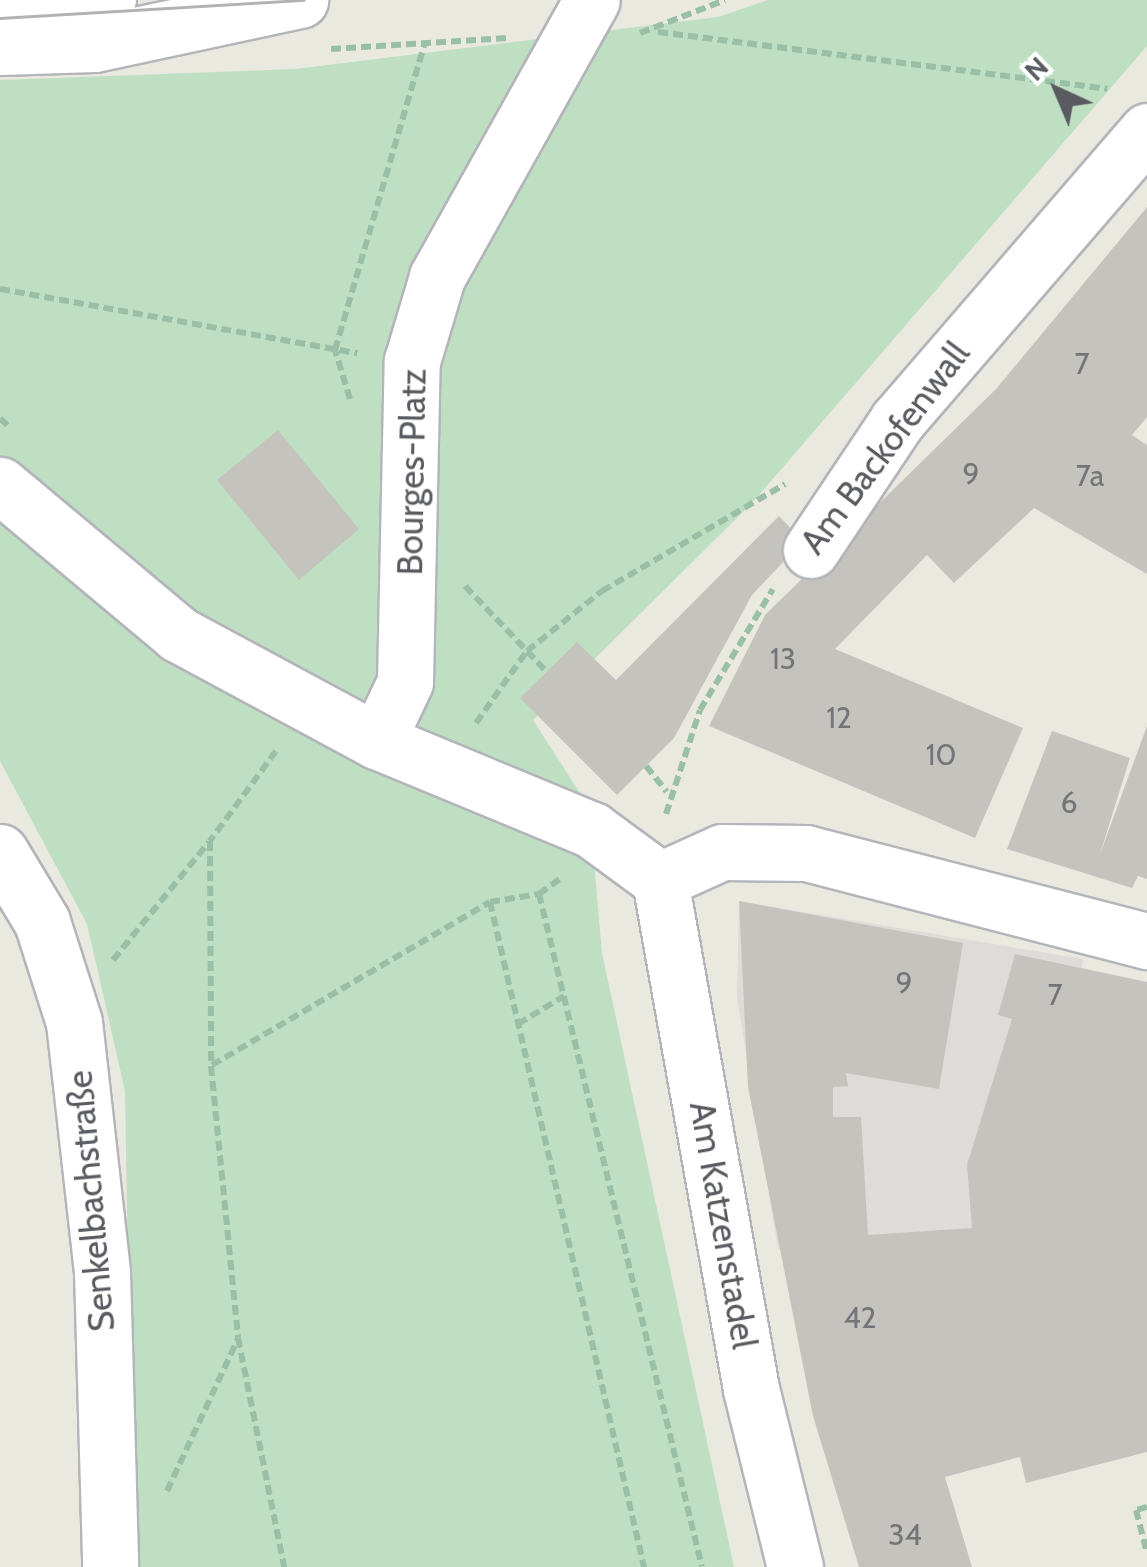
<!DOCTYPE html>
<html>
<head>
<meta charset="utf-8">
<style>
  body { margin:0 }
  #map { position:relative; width:1147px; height:1567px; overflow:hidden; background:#eae9e0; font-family:Cabin,sans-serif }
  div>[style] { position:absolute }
  .industrial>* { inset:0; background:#dedcd8 }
  .green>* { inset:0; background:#bfdfc2 }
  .building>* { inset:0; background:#c5c3be }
  .path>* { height:6px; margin-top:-3px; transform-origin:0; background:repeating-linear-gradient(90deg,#9abfa7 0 10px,transparent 0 15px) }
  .roads { filter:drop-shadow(2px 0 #b3b5ba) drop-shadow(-2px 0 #b3b5ba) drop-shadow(0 2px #b3b5ba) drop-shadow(0 -2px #b3b5ba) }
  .lane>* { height:35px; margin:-17.5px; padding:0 17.5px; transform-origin:17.5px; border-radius:17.5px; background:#fff }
  .street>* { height:55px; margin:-27.5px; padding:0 27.5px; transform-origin:27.5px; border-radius:27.5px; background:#fff }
  .secondary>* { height:55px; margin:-27.5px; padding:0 27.5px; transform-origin:27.5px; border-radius:27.5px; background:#fff }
  .tram>* { height:2.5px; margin:-1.25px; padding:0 1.25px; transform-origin:1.25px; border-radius:1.25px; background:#b1b2b2 }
  span { translate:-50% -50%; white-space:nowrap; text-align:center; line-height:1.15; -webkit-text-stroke:8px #fff; paint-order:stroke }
  .number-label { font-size:30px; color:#747578 }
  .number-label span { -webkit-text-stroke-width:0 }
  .street-label { font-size:35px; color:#595b60 }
  .north { position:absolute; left:1007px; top:40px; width:100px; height:100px; -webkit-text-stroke:8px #fff; paint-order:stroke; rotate:316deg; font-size:28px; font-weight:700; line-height:40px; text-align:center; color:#595b60 }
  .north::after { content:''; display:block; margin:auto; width:35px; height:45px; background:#595b60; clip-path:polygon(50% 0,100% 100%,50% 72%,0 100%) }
</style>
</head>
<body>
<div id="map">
  <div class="industrial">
    <div style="clip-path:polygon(739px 901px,1083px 959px,1063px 1110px,972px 1228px,778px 1250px,737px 998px)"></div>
  </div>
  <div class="green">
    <div style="clip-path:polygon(768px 0,1147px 0,1147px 46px,752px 503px,533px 720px,589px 807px,602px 953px,734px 1567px,133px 1567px,125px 1091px,87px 924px,0 761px,0 80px,295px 69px,718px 17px)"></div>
  </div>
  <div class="building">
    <div style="clip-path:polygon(1147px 207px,1147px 417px,1132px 435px,1147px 445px,1147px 574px,1034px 508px,954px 583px,927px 555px,835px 649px,1023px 728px,975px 838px,709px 726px,765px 615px,996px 389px)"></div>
    <div style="clip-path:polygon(278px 430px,359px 529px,299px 580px,217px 480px)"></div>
    <div style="clip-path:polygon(779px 516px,803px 541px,752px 595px,674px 738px,617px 795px,520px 698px,577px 642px,616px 680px)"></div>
    <div style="clip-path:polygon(1147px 726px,1147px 879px,1138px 876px,1132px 888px,1007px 849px,1052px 731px,1130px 758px,1100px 854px)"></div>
    <div style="clip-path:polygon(739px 901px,963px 943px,939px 1089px,846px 1073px,848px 1086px,833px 1087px,833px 1117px,861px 1117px,868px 1235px,972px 1228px,967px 1165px,1012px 1019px,998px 1015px,1015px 954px,1147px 982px,1147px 1452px,1026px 1483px,1020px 1457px,945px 1477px,972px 1567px,859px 1567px,813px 1416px,748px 1087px)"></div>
  </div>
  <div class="path">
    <div style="left:658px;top:32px;width:453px;rotate:7.2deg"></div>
    <div style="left:640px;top:33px;width:91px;rotate:-21.2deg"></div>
    <div style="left:331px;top:49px;width:177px;rotate:-3.6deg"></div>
    <div style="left:0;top:289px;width:363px;rotate:10.2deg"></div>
    <div style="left:350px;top:399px;width:51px;rotate:-107deg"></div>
    <div style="left:335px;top:350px;width:321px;rotate:-73.7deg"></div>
    <div style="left:0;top:418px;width:14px;rotate:45deg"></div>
    <div style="left:465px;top:586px;width:119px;rotate:46.4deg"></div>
    <div style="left:476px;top:723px;width:88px;rotate:-54.7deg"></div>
    <div style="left:527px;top:651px;width:96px;rotate:-38.7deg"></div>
    <div style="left:602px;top:591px;width:212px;rotate:-30.3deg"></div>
    <div style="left:276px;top:751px;width:112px;rotate:126.3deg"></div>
    <div style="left:210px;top:841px;width:225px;rotate:89.7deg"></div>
    <div style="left:211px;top:1066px;width:273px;rotate:84.3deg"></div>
    <div style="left:238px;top:1338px;width:234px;rotate:78.6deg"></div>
    <div style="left:646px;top:766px;width:33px;rotate:51deg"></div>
    <div style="left:666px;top:814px;width:109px;rotate:-71.9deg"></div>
    <div style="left:700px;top:710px;width:141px;rotate:-58.9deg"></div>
    <div style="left:539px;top:894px;width:692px;rotate:76.39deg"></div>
    <div style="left:490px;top:902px;width:683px;rotate:76.96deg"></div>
    <div style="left:113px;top:960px;width:152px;rotate:-50.9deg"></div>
    <div style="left:518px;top:1024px;width:54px;rotate:-31.3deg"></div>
    <div style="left:212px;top:1065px;width:322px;rotate:-30.4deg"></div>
    <div style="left:490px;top:902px;width:50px;rotate:-9.3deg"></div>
    <div style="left:539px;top:894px;width:26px;rotate:-36deg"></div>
    <div style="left:167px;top:1491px;width:168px;rotate:-65deg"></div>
    <div style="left:1147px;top:1507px;width:11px;rotate:165deg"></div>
    <div style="left:1136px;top:1510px;width:44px;rotate:75.7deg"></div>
  </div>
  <div class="roads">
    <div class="lane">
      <div style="left:0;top:3px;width:118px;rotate:-1.5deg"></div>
    </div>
    <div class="street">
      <div style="left:811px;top:550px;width:155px;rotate:-56.3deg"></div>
      <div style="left:897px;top:421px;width:383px;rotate:-49.2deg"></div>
      <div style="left:377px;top:741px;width:65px;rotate:-64.6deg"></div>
      <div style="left:405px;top:682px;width:321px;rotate:-88.8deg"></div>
      <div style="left:412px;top:361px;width:88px;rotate:-73.4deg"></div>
      <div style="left:437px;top:277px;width:317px;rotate:-60.8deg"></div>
      <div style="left:0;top:852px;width:82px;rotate:59deg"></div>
      <div style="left:42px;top:922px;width:105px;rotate:72.3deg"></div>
      <div style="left:74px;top:1022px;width:252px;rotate:83.6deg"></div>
      <div style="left:102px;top:1272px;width:295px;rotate:88.4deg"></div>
      <div style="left:660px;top:880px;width:68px;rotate:-24.3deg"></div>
      <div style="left:722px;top:852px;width:84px;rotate:0.7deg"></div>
      <div style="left:806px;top:853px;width:352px;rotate:14.5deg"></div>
    </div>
    <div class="secondary">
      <div style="left:0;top:47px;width:94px;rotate:-1.8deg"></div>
      <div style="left:94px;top:44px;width:211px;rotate:-12.1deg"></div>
      <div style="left:0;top:485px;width:232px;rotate:39.9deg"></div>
      <div style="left:178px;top:634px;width:226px;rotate:28.3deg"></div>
      <div style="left:377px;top:741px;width:233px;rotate:22.5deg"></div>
      <div style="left:592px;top:830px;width:84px;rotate:36.3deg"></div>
      <div style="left:660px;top:880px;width:517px;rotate:79.86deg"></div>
      <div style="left:751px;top:1389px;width:183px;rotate:76.1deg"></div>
    </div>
  </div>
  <div class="tram">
    <div style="left:0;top:18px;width:304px;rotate:-3.4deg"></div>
  </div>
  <div class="number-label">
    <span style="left:1082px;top:364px">7</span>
    <span style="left:971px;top:474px">9</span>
    <span style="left:1090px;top:476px">7a</span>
    <span style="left:783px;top:659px">13</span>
    <span style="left:839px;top:718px">12</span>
    <span style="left:941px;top:755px">10</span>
    <span style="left:1069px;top:803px">6</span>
    <span style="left:904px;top:983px">9</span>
    <span style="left:1055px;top:995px">7</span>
    <span style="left:860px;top:1318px">42</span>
    <span style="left:905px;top:1535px">34</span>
  </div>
  <div class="street-label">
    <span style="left:885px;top:448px;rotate:-53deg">Am Backofenwall</span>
    <span style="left:412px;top:472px;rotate:-89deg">Bourges-Platz</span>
    <span style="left:91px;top:1201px;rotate:-95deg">Senkelbachstraße</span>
    <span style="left:723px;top:1225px;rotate:80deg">Am Katzenstadel</span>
  </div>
  <div class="north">N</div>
</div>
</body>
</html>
